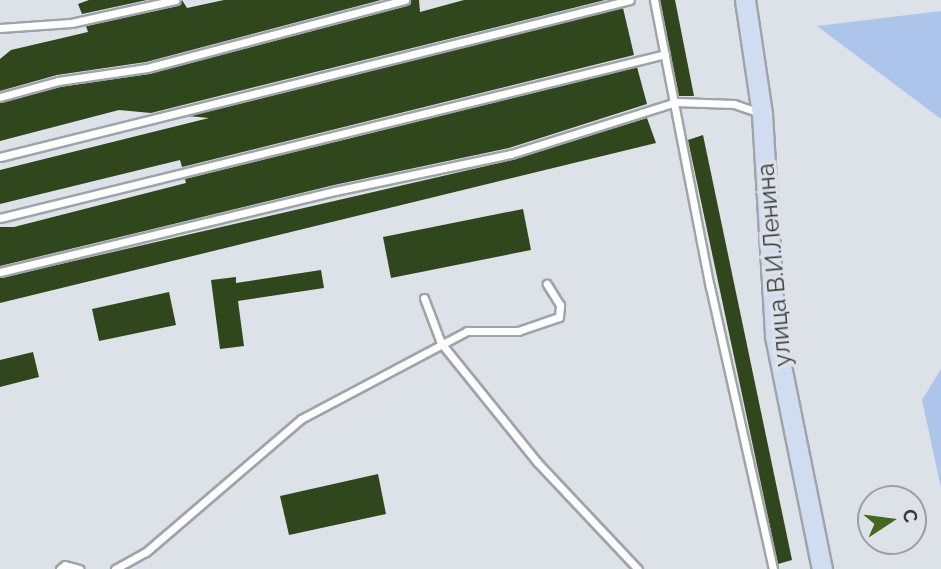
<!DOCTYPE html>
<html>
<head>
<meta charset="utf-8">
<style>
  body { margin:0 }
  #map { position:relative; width:941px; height:569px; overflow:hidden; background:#dde1e8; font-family:Raleway,sans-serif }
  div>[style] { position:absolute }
  .green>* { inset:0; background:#adc5ea }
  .building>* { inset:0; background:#30461c }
  .roads { filter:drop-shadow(2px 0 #9fa3aa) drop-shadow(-2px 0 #9fa3aa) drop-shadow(0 2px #9fa3aa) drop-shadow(0 -2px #9fa3aa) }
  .service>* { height:7px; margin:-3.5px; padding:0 3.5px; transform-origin:3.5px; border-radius:3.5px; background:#fff }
  .secondary>* { height:19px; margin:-9.5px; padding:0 9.5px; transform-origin:9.5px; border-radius:9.5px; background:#d0ddf1 }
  span { translate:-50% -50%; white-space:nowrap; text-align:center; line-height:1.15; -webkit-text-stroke:7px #dde1e8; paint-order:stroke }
  .street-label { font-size:24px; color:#393b3e }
  .north { position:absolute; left:857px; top:485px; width:70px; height:70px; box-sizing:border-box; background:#dde1e8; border:2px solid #9b9fa4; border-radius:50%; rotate:77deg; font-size:19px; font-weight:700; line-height:28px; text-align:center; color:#393b3e }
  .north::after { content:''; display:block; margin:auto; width:24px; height:32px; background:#446820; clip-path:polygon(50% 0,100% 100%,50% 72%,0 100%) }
</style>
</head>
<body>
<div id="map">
  <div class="green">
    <div style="clip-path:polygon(941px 11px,941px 119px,817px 26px)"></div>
    <div style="clip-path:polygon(941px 369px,941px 488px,922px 400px)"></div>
  </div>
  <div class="building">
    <div style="clip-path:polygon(89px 0,147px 0,82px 14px,78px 4px)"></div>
    <div style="clip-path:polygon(182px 0,187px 8px,224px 0,381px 0,146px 62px,57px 75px,0 91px,0 59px,11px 50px,88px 32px,86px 26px,177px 6px)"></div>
    <div style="clip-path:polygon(411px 0,419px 0,420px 12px,464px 0,605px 0,151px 113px,119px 110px,0 141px,0 103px,59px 87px,149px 74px,407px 6px)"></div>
    <div style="clip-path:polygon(660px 0,675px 0,694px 96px,679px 96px)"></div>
    <div style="clip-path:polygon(623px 8px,634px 55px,182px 167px,180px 160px,0 204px,0 170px,209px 118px,188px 116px)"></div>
    <div style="clip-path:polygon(637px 67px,647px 104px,509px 148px,334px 185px,0 266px,0 227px,14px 227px,186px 183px,185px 179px)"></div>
    <div style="clip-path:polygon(647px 118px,656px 143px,0 303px,0 278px,512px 160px)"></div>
    <div style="clip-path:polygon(703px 135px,792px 560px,778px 564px,688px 140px)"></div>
    <div style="clip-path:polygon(523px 209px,531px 250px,391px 278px,383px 237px)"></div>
    <div style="clip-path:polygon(321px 270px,324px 288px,238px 301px,244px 346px,220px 349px,211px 280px,236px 277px,236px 283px)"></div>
    <div style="clip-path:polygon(169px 292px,176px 325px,99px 341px,92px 309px)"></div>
    <div style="clip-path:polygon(33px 352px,39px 377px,0 387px,0 360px)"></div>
    <div style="clip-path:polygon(378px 474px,386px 514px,289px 535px,280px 496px)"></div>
  </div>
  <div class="roads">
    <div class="service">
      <div style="left:654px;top:0;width:292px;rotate:79deg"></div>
      <div style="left:710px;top:287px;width:289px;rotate:77.4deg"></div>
      <div style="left:0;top:28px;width:71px;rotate:-4deg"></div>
      <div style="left:71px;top:23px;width:107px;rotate:-12.4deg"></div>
      <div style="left:0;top:97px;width:60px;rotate:-15.4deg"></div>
      <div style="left:58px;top:81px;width:90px;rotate:-8.3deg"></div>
      <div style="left:147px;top:68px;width:267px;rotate:-14.8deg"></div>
      <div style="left:0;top:157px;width:649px;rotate:-13.99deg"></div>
      <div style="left:0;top:218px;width:685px;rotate:-13.85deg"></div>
      <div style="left:0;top:272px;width:345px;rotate:-13.6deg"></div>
      <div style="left:335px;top:191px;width:180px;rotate:-11.9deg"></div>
      <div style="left:511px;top:154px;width:173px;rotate:-17.5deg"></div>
      <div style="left:676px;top:102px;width:58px;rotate:2deg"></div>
      <div style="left:734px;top:104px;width:28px;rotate:19deg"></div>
      <div style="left:424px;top:298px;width:48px;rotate:69.3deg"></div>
      <div style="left:441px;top:343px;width:153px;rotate:51.1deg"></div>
      <div style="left:537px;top:462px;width:147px;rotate:46.7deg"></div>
      <div style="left:60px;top:569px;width:6px;rotate:-39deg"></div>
      <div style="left:65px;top:565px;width:15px;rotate:16deg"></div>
      <div style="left:115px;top:569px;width:35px;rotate:-29deg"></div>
      <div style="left:146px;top:552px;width:204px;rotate:-40.6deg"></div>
      <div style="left:301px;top:419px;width:188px;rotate:-27.9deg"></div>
      <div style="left:467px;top:331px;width:51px"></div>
      <div style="left:518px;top:331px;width:43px;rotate:-18.9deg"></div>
      <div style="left:559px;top:317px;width:12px;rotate:-85deg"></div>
      <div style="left:560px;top:305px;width:25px;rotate:-122deg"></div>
    </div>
    <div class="secondary">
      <div style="left:745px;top:0;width:115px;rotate:81.5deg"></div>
      <div style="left:762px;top:114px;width:222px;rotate:86.6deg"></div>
      <div style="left:775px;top:336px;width:238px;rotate:78.6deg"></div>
    </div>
  </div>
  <div class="street-label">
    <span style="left:774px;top:265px;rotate:-95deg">улица В.И.Ленина</span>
  </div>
  <div class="north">С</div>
</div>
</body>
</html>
